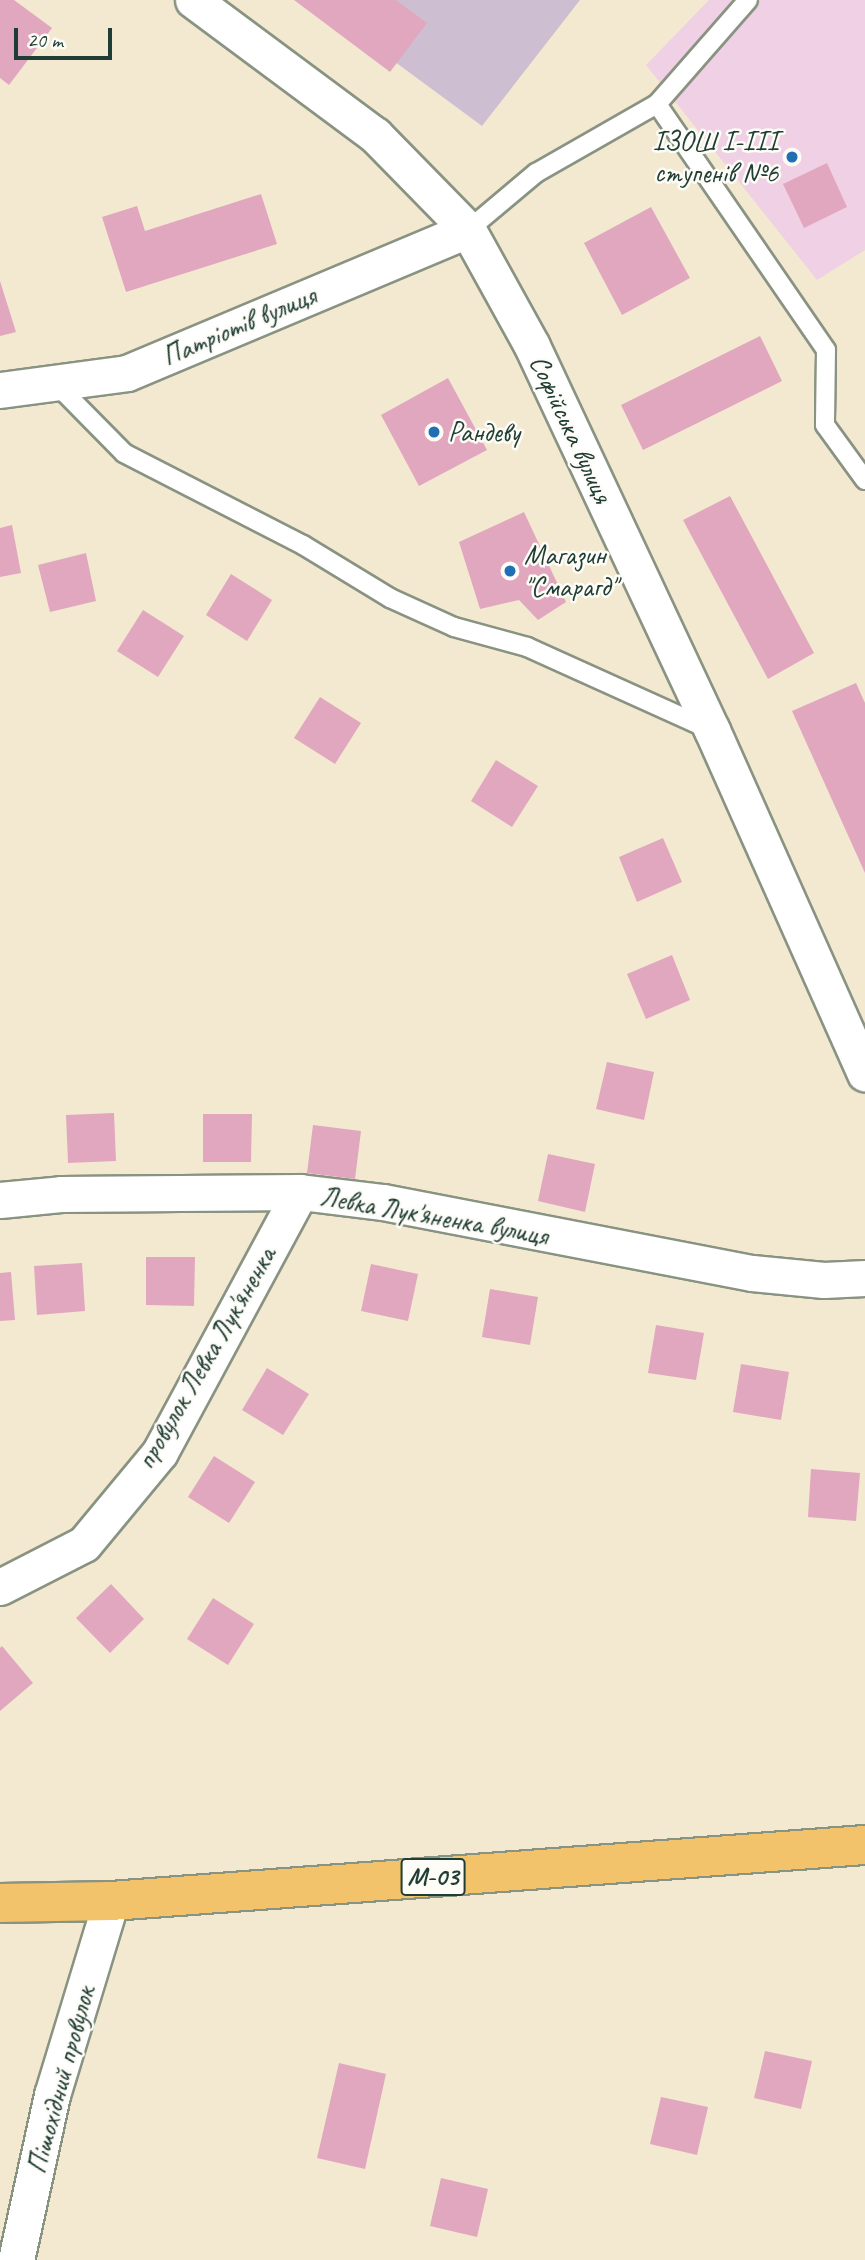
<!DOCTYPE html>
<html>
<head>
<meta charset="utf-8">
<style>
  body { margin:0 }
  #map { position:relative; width:865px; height:2260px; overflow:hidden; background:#f3e9d1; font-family:Caveat,sans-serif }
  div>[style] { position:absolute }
  .built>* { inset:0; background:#f0d0e4 }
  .industrial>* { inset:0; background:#cebed1 }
  .building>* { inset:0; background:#e1a7bf }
  .roads { filter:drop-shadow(2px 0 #899382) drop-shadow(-2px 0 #899382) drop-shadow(0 2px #899382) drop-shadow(0 -2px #899382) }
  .lane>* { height:18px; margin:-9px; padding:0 9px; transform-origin:9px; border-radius:9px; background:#fff }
  .street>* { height:35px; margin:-17.5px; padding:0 17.5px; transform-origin:17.5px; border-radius:17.5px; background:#fff }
  .highway>* { height:38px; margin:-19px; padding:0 19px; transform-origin:19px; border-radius:19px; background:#f2c36a }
  .dots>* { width:19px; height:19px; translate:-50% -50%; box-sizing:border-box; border:4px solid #fdfcf7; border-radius:50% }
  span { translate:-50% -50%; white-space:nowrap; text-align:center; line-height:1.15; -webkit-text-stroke:5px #fdfcf7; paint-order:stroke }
  .shield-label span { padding:2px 5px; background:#fdfcf7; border:2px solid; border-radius:5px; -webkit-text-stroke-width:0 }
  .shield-label { font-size:26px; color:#1f3d34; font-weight:700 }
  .poi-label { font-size:28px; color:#1f3d34 }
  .right { translate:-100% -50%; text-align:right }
  .left { translate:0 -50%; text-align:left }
  .street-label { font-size:28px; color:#1f3d34 }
  .scale { position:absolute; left:14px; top:28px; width:98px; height:32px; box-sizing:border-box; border:4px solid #1f3d34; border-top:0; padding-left:9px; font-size:21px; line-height:24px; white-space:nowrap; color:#1f3d34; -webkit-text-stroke:5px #fdfcf7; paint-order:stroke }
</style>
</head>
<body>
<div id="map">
  <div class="built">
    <div style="clip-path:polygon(709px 0,865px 0,865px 250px,817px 280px,646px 65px)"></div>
  </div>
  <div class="industrial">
    <div style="clip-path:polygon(311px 0,580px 0,482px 126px)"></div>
  </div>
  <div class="building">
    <div style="clip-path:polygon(0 0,14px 0,52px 28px,9px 85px,0 78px)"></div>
    <div style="clip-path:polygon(294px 0,396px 0,427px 23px,390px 72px)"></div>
    <div style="clip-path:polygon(827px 163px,847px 207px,804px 228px,783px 184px)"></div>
    <div style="clip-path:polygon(261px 194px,277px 244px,126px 292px,102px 217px,137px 206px,145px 231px)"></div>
    <div style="clip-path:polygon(651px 207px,690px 278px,622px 315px,584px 243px)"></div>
    <div style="clip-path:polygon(0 281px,16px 332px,0 336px)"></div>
    <div style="clip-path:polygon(760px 336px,782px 381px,643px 450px,621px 405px)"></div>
    <div style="clip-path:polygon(448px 378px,487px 450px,419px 486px,381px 415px)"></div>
    <div style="clip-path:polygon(730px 496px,814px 653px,768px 679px,683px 520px)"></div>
    <div style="clip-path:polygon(524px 512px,566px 602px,538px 620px,519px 600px,480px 609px,459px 542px)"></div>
    <div style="clip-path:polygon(12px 525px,21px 573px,0 577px,0 528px)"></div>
    <div style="clip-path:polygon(86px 553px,96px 601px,50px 612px,38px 565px)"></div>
    <div style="clip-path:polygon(231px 574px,272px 600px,247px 641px,206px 615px)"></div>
    <div style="clip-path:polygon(143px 610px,184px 636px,158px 677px,117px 651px)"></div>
    <div style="clip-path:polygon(856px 683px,865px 703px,865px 873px,792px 711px)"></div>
    <div style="clip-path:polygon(320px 697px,361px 723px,335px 764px,294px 738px)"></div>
    <div style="clip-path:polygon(496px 760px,538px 786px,512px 827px,471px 801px)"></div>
    <div style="clip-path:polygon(663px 838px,682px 882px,637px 902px,619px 857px)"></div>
    <div style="clip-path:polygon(672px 955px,690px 1000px,646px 1019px,627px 974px)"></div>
    <div style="clip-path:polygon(607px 1062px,654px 1072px,644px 1120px,596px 1109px)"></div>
    <div style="clip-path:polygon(114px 1113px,116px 1161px,68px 1163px,66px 1115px)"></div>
    <div style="clip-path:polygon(203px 1114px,252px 1114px,251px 1162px,203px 1162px)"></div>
    <div style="clip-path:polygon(313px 1125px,361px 1131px,355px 1179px,307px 1173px)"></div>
    <div style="clip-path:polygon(548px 1154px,595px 1164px,585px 1212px,538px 1201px)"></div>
    <div style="clip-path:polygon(146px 1257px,195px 1257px,194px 1306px,146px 1305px)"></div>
    <div style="clip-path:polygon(82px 1263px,85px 1311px,37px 1315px,34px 1266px)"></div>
    <div style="clip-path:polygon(371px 1264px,418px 1274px,408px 1321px,361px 1311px)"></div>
    <div style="clip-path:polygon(11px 1272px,15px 1320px,0 1321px,0 1273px)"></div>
    <div style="clip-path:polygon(490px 1289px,538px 1297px,530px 1345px,482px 1337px)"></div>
    <div style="clip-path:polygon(656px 1325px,704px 1333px,696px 1380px,648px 1373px)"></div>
    <div style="clip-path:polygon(741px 1364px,789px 1372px,781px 1420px,733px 1412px)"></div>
    <div style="clip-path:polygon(267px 1368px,309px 1394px,283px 1435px,242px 1410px)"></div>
    <div style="clip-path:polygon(214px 1456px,255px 1482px,229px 1523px,188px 1497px)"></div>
    <div style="clip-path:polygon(811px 1469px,860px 1473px,856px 1521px,808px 1517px)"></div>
    <div style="clip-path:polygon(111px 1584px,144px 1619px,110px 1653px,76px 1618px)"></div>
    <div style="clip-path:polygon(213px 1598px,254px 1624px,228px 1665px,187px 1639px)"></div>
    <div style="clip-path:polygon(2px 1646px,33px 1683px,0 1711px,0 1648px)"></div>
    <div style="clip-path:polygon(765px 2051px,812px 2061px,801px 2109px,754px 2098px)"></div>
    <div style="clip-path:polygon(339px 2063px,386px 2074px,365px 2169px,317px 2158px)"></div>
    <div style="clip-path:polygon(661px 2097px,708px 2107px,697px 2155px,650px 2144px)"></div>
    <div style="clip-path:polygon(441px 2178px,488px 2189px,477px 2237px,430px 2226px)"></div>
  </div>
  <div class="roads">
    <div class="lane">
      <div style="left:657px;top:104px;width:298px;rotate:55.5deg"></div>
      <div style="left:826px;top:350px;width:75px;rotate:90.8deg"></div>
      <div style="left:825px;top:425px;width:68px;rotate:54deg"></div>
      <div style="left:468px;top:230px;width:89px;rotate:-40deg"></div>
      <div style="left:536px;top:173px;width:139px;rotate:-29.7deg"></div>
      <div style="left:657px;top:104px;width:138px;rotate:-48.8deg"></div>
      <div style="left:57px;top:385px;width:95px;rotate:45.4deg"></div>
      <div style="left:124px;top:453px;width:201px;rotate:27.2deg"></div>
      <div style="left:303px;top:545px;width:102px;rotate:31.3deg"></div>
      <div style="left:390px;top:598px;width:70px;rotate:24.4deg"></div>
      <div style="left:454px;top:627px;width:76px;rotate:15.3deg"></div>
      <div style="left:527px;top:647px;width:200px;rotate:24.3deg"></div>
    </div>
    <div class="street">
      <div style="left:193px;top:0;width:227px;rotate:36.6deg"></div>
      <div style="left:375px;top:135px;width:133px;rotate:45.6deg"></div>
      <div style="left:468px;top:230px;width:132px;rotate:61.1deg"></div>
      <div style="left:532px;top:346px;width:424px;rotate:64.9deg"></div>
      <div style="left:712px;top:730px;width:376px;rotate:66deg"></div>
      <div style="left:0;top:390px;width:128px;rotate:-7.6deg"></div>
      <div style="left:127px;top:373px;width:370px;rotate:-22.8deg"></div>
      <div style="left:0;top:1200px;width:61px;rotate:-5.6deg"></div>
      <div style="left:61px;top:1194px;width:239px;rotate:-0.5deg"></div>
      <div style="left:300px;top:1192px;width:84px;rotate:6.9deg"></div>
      <div style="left:383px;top:1202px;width:376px;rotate:10.9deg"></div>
      <div style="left:752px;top:1273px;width:72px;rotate:5.6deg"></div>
      <div style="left:824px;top:1280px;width:41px;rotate:-2.8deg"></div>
      <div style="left:0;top:1587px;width:94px;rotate:-27.1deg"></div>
      <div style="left:84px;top:1544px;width:119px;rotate:-50.4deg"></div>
      <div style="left:160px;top:1452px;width:295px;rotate:-61.7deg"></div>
      <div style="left:16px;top:2260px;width:169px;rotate:-77.7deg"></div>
      <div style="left:52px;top:2095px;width:203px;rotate:-73.1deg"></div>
    </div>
    <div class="highway">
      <div style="left:0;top:1903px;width:111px;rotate:-1deg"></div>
      <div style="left:111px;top:1901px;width:756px;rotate:-4.25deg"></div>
    </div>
  </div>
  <div class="dots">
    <div style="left:792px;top:157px;background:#1f6fb2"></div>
    <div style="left:434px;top:432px;background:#1f6fb2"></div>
    <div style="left:510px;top:571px;background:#1f6fb2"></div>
  </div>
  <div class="shield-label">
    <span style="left:433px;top:1877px">М-03</span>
  </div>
  <div class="poi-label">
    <span class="right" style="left:778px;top:157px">ІЗОШ І-ІІІ<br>ступенів №6</span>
    <span class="left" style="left:448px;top:432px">Рандеву</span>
    <span class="left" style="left:524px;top:571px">Магазин<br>"Смарагд"</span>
  </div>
  <div class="street-label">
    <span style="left:239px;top:326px;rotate:-23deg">Патріотів вулиця</span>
    <span style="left:571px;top:429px;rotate:65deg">Софійська вулиця</span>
    <span style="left:434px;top:1216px;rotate:10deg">Левка Лук'яненка вулиця</span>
    <span style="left:206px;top:1358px;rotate:-60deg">провулок Левка Лук'яненка</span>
    <span style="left:61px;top:2080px;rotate:-75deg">Пішохідний провулок</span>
  </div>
  <div class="scale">20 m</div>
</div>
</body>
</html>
